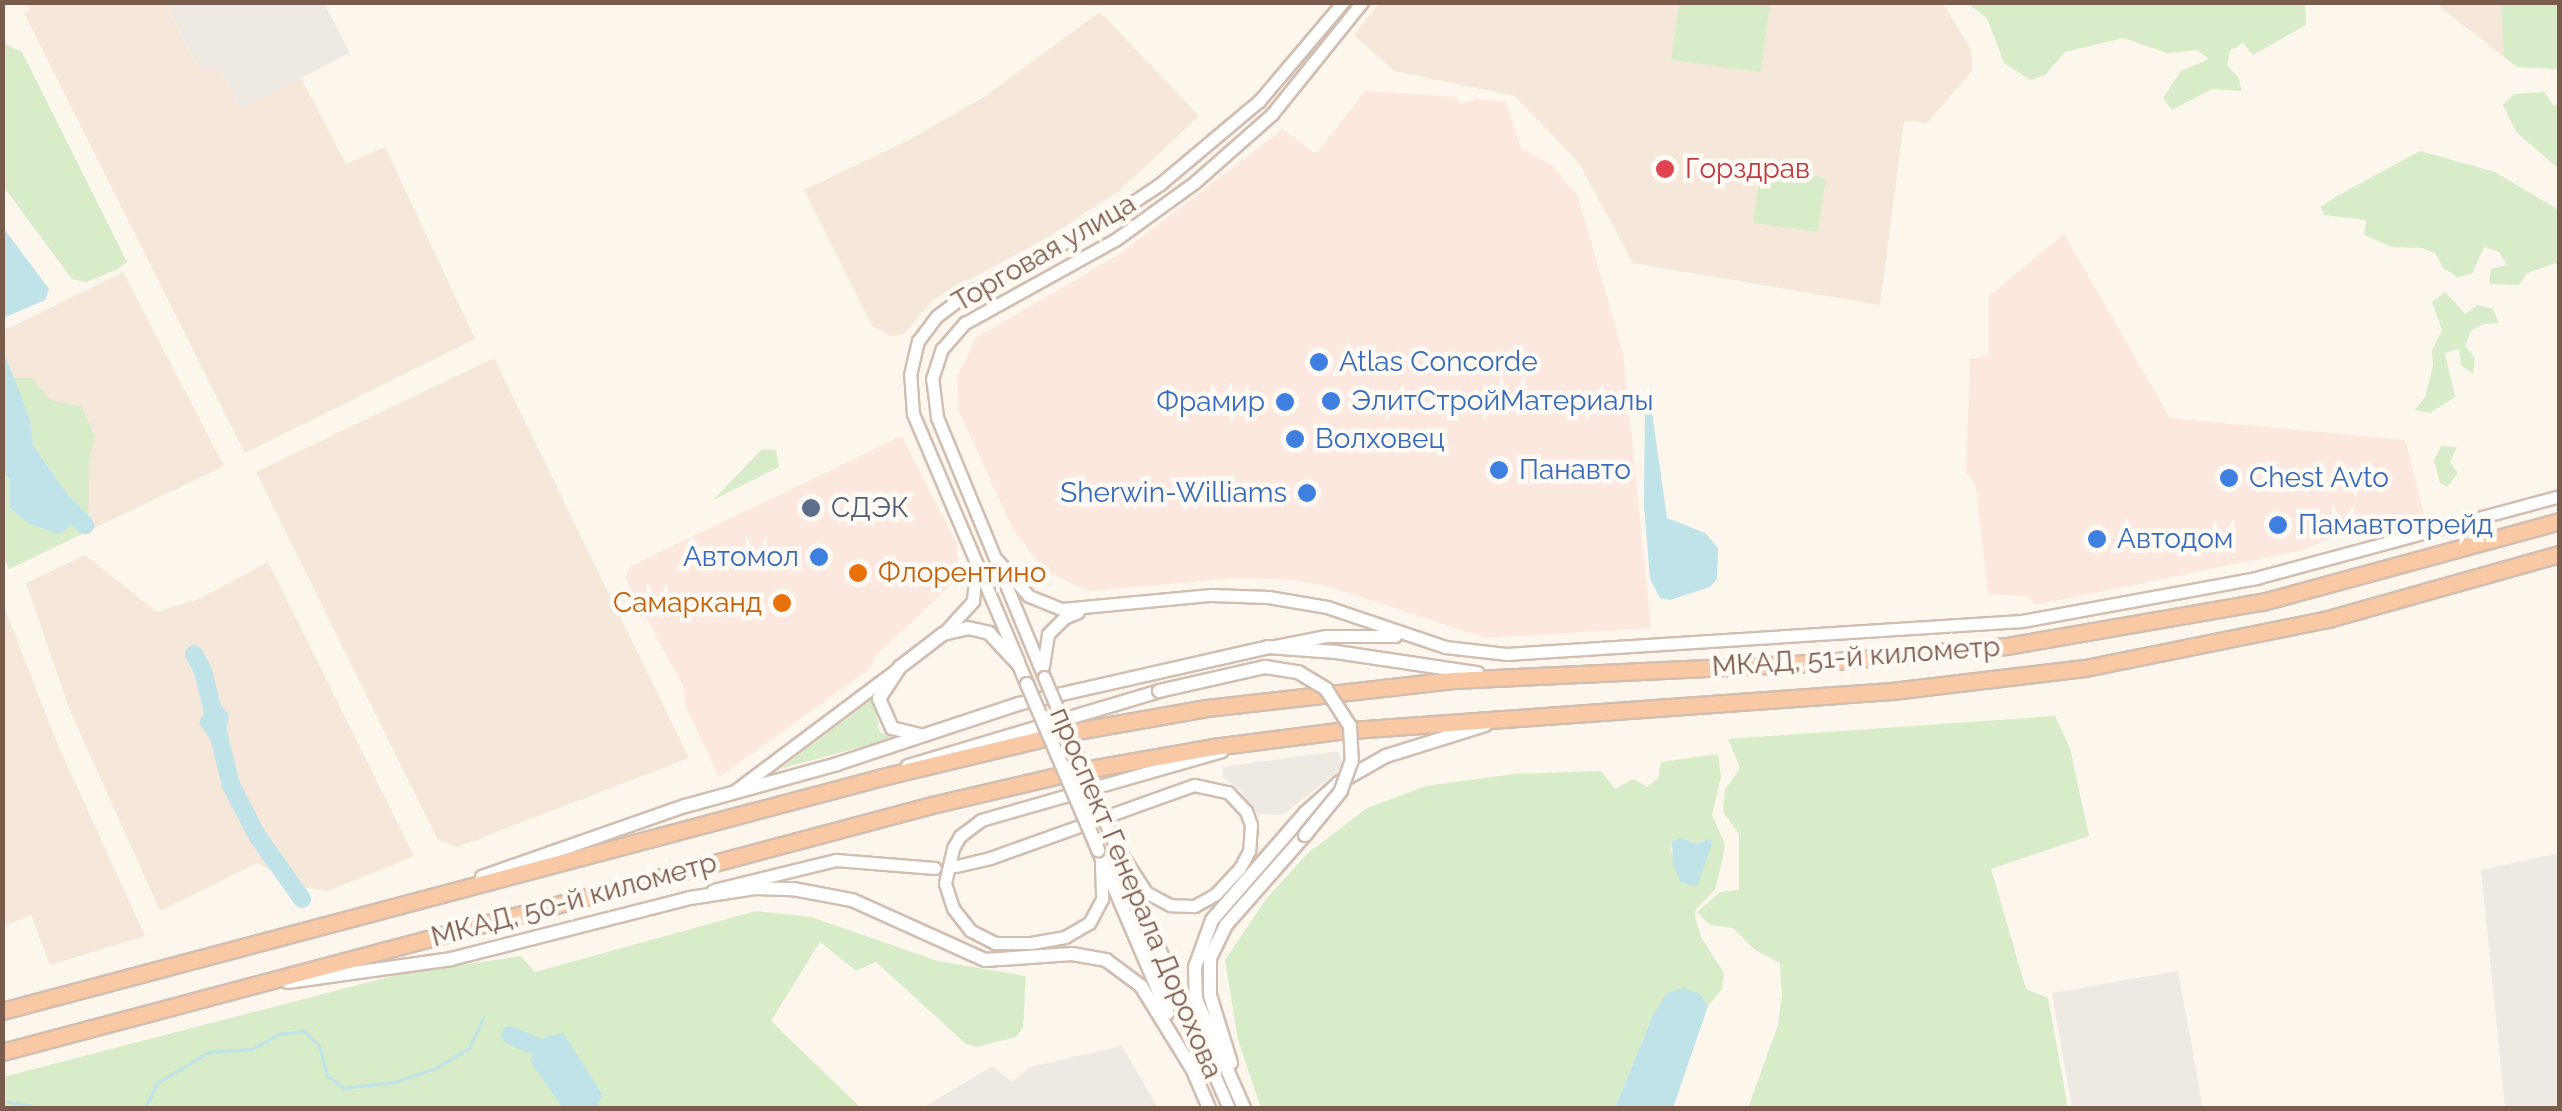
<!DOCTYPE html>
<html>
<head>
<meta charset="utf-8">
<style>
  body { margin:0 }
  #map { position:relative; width:2562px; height:1111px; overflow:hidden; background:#fdf6ec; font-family:Raleway,sans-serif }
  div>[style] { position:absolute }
  .residential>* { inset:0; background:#f5e8da }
  .commercial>* { inset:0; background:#fde8e0 }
  .industrial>* { inset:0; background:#efe9e4 }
  .green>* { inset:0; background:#d8ecc9 }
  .water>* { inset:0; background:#bfe3e8 }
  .stream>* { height:2.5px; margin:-1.25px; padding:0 1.25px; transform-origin:1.25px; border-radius:1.25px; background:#bfe3e8 }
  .river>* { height:18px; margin:-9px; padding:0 9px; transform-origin:9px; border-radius:9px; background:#bfe3e8 }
  .roads { filter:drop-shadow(2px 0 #d1beb0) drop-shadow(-2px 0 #d1beb0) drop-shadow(0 2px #d1beb0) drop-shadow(0 -2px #d1beb0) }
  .tertiary>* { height:11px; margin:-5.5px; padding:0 5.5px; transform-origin:5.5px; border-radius:5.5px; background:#fff }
  .secondary>* { height:12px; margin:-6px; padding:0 6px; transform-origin:6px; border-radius:6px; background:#fff }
  .trunk>* { height:15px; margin:-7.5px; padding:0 7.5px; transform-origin:7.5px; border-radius:7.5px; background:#f9c8a4 }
  .bridges { filter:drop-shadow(2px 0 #d1beb0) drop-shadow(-2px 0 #d1beb0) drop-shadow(0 2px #d1beb0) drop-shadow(0 -2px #d1beb0) }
  .tertiary-bridge>* { height:11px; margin:-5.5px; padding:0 5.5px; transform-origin:5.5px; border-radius:5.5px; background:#fff }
  .secondary-bridge>* { height:12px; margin:-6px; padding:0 6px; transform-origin:6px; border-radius:6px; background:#fff }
  .dots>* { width:28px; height:28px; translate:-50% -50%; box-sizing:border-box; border:5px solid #fffaf3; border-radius:50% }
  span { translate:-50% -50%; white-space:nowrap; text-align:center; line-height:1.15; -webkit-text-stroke:9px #fffaf3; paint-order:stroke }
  .health-label { font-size:28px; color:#be3a42 }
  .left { translate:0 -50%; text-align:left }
  .street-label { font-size:28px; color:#7a5c4d }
  .shop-label { font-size:28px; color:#366cbe }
  .right { translate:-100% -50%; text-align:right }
  .service-label { font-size:28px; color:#4e5e75 }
  .food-label { font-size:28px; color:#c56008 }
  .frame { position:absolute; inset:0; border:5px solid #7a5c4d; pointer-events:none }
</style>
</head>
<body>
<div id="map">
  <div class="residential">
    <div style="clip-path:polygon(25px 3px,165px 3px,198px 67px,220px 69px,241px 109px,301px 78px,346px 164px,385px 147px,475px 339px,245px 453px,24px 13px,30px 10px)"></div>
    <div style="clip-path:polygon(1379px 3px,1943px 3px,1972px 52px,1972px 71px,1927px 123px,1904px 121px,1880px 305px,1633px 263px,1579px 163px,1515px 96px,1394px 71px,1354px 35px)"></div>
    <div style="clip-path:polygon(2435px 3px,2559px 3px,2559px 69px,2517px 67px)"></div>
    <div style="clip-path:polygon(1100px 12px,1199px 116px,1120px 190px,1050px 236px,934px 299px,904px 334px,891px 336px,872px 326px,804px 190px,907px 141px,984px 97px)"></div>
    <div style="clip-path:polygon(123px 272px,224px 466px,9px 569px,3px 556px,3px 331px)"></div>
    <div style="clip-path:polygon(494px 358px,689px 758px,457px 847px,438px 840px,256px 472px)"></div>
    <div style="clip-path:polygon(85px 555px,157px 612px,201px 598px,268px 562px,414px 856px,328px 891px,302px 887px,257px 863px,160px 911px,69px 708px,26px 583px)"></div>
    <div style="clip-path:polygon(3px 604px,58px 745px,145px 936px,50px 965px,31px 915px,3px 927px)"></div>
  </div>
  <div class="commercial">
    <div style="clip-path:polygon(1365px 91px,1456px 97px,1461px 104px,1476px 99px,1506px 102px,1521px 148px,1554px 167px,1578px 197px,1623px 353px,1651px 628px,1486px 638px,1324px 585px,1284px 579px,1238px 578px,1088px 591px,1045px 571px,1013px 529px,959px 412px,957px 377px,976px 338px,1118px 255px,1283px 129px,1316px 154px)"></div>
    <div style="clip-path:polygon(2064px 234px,2170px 418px,2405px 440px,2425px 518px,2346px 538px,2343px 533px,2303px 550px,2036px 605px,2028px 596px,1988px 594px,1976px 487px,1966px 471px,1970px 359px,1989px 355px,1989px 296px)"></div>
    <div style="clip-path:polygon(902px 436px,956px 542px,959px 567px,953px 583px,875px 656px,871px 668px,719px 777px,686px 707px,683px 686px,631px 589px,626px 578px,629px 567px)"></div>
  </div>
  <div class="industrial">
    <div style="clip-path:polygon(165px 3px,324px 3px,350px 53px,241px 109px,220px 69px,198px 67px)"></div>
    <div style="clip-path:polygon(1338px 751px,1344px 766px,1283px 815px,1255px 814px,1242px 792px,1223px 777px,1223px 767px)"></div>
    <div style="clip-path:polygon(2559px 853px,2559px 1108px,2505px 1108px,2481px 870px)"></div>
    <div style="clip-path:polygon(2178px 971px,2203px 1108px,2072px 1108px,2052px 993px)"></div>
    <div style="clip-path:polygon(1122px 1046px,1158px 1108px,922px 1108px,993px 1066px,1012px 1082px,1030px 1067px)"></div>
  </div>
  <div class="green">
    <div style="clip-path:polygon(1679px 3px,1770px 3px,1761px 72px,1671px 60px)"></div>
    <div style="clip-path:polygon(1967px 3px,2305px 3px,2306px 25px,2253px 55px,2243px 43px,2230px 51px,2227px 66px,2238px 77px,2242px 91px,2212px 89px,2172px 110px,2163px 98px,2181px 71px,2209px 59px,2197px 50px,2167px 53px,2123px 38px,2065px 52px,2045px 75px,2030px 80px,2004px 63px,1987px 18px)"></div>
    <div style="clip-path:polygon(2501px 3px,2559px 3px,2559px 69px,2517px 67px,2504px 57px)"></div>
    <div style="clip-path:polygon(2px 42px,22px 52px,127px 262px,116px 270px,86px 282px,72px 279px,3px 186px)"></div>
    <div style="clip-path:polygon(2544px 92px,2553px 105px,2559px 105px,2559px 169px,2516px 132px,2503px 105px,2514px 94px)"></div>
    <div style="clip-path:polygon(2420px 151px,2495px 172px,2559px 210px,2559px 266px,2556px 263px,2527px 273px,2519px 285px,2489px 284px,2491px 269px,2507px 265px,2499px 252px,2484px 247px,2472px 274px,2457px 277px,2443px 268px,2436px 254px,2423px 248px,2392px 247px,2364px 235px,2366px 220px,2324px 215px,2321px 207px,2335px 197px)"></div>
    <div style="clip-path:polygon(1761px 168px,1826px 178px,1818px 232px,1753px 223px)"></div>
    <div style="clip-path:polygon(2445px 292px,2465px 314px,2478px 305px,2493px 309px,2499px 323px,2483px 324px,2471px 331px,2465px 346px,2475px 358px,2473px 374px,2461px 365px,2459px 349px,2445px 353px,2455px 397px,2430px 413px,2415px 410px,2425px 397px,2433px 366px,2432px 350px,2442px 330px,2432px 302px)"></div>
    <div style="clip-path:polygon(11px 378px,32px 378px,51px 400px,82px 407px,95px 436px,89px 462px,88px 531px,9px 569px,3px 556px,2px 472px,10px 480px,10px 508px,30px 524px,67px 494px,33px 444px,30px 420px)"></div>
    <div style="clip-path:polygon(2441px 446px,2457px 447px,2450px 462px,2458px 473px,2447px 487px,2440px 483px,2434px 460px)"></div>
    <div style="clip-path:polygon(762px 449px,776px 450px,779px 467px,713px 500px)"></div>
    <div style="clip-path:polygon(874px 698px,880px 732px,893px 738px,780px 769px)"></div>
    <div style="clip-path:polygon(2055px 716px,2070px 748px,2089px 836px,1991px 869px,2026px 989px,2048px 998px,2068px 1108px,1748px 1108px,1778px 1025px,1782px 995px,1780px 963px,1754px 949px,1733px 928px,1710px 925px,1697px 912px,1720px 892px,1739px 890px,1739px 834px,1723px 812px,1725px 790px,1740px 768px,1728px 739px)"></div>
    <div style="clip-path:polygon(evenodd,1718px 754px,1721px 777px,1712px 815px,1725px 844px,1722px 862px,1715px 890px,1696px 909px,1695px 916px,1701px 937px,1724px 973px,1722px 989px,1708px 1006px,1701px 994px,1653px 1015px,1615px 1108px,1261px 1108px,1238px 1040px,1225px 960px,1266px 899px,1308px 853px,1367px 808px,1426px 786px,1513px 774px,1601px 771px,1615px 789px,1633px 779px,1647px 787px,1658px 778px,1661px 762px,1718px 754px,1681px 837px,1695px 844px,1705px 840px,1685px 886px,1670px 848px,1681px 837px)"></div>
    <div style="clip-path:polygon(756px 911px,811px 917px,938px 961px,1026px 976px,1023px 1028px,1016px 1037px,976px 1047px,966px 1044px,876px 962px,856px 971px,820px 942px,771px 1021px,861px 1108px,3px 1108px,3px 1077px,400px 974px,521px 956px,535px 972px)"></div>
  </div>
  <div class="water">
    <div style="clip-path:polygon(2px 226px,49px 289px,45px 300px,3px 318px)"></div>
    <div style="clip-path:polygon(2px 358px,7px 360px,30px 420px,33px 445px,67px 494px,73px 514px,69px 528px,58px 534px,30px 524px,10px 508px,10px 480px,3px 472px)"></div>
    <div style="clip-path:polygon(1645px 398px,1651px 406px,1667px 518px,1705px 533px,1718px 548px,1717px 579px,1710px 587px,1670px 600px,1660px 598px,1650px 579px,1644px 505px)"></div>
    <div style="clip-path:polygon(220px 704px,229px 715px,223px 746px,212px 742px,199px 723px,205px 711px)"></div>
    <div style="clip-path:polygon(1681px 837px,1695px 844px,1710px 839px,1712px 844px,1697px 886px,1681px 883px,1673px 864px,1672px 842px)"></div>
    <div style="clip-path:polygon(1684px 988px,1701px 994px,1708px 1006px,1673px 1108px,1615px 1108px,1653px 1015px,1667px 993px)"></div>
    <div style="clip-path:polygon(563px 1033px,602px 1094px,597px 1108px,562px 1107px,530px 1061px,543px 1038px)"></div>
  </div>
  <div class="stream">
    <div style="left:2px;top:1101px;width:48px;rotate:8.5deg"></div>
    <div style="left:145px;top:1108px;width:28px;rotate:-64deg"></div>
    <div style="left:157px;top:1083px;width:61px;rotate:-30.8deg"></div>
    <div style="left:209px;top:1052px;width:43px;rotate:-4deg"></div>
    <div style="left:252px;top:1049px;width:31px;rotate:-29deg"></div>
    <div style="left:279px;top:1034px;width:25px;rotate:-7deg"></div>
    <div style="left:304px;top:1031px;width:21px;rotate:43deg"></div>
    <div style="left:319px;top:1045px;width:32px;rotate:74deg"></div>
    <div style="left:328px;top:1076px;width:20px;rotate:37deg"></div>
    <div style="left:344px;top:1088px;width:51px;rotate:-6.7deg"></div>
    <div style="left:395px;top:1082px;width:43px;rotate:-18.9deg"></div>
    <div style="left:436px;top:1068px;width:39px;rotate:-31deg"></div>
    <div style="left:469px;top:1048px;width:33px;rotate:-65deg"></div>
  </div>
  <div class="river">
    <div style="left:57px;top:497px;width:40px;rotate:45deg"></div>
    <div style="left:194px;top:654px;width:19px;rotate:62deg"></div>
    <div style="left:203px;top:671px;width:117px;rotate:76.2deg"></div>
    <div style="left:231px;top:785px;width:59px;rotate:62.6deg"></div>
    <div style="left:258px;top:837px;width:76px;rotate:54.6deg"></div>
    <div style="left:510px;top:1035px;width:43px;rotate:23.6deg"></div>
    <div style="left:549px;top:1052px;width:11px;rotate:45deg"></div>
  </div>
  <div class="roads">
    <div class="tertiary">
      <div style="left:996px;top:559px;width:50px;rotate:48.3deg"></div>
      <div style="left:1029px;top:596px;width:35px;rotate:22deg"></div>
      <div style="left:1062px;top:609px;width:150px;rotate:-5.4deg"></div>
      <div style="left:1211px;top:595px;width:57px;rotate:2deg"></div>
      <div style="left:1268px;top:597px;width:60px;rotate:9.6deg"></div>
      <div style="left:1327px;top:607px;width:125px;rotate:18.7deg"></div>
      <div style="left:1445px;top:647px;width:61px;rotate:6.5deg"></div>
      <div style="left:1506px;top:654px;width:517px;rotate:-3.66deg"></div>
      <div style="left:2022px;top:621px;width:238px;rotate:-10.4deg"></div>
      <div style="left:2256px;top:578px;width:315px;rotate:-15.1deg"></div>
      <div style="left:943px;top:634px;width:45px;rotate:-47.7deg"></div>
      <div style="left:973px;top:601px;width:33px;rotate:-85deg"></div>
      <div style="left:1275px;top:646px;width:52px;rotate:-11.1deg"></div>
      <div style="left:1326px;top:636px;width:69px"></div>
      <div style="left:1018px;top:661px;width:268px;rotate:-113deg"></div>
      <div style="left:913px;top:414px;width:39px;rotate:-94deg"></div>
      <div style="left:910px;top:375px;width:35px;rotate:-77deg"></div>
      <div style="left:918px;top:341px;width:31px;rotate:-53deg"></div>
      <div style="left:937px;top:316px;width:36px;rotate:-37deg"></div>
      <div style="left:966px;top:294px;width:151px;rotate:-27.6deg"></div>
      <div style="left:1100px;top:224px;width:72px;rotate:-33.7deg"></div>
      <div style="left:1160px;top:184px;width:129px;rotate:-40deg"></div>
      <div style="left:1259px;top:101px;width:130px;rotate:-49.7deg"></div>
      <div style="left:1043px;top:666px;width:32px;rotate:-81deg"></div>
      <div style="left:1048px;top:634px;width:23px;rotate:-45deg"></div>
      <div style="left:1064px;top:618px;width:15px;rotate:-23deg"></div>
      <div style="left:1044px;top:677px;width:281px;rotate:-112.4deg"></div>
      <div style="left:937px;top:417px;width:38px;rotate:-97deg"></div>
      <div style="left:932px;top:379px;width:32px;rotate:-72deg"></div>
      <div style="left:942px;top:349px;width:35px;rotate:-49deg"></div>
      <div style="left:965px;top:323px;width:171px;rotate:-29deg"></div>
      <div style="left:1115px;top:240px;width:99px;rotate:-35.9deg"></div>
      <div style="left:1195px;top:182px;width:103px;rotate:-41.4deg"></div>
      <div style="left:1272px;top:114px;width:144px;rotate:-51.2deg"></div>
      <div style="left:736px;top:790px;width:201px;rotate:-36.9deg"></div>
      <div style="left:1101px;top:864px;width:35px;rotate:88deg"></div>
      <div style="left:1102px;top:899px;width:27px;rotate:118deg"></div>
      <div style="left:1089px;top:923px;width:28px;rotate:150deg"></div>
      <div style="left:1065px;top:937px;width:36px;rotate:170deg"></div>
      <div style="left:1030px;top:943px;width:35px;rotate:180deg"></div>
      <div style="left:995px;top:943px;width:28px;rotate:-153deg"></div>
      <div style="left:970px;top:930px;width:28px;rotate:-128deg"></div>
      <div style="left:953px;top:908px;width:26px;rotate:-108deg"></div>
      <div style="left:945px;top:883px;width:36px;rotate:-77deg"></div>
      <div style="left:953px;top:848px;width:14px;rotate:-60deg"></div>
      <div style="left:960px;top:836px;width:26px;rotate:-37deg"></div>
      <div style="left:981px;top:820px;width:250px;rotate:-16deg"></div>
      <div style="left:956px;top:866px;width:35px;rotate:-13deg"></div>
      <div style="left:990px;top:858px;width:217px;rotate:-19.7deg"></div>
      <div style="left:1194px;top:785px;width:35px;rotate:12deg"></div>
      <div style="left:1228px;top:792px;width:26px;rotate:47deg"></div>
      <div style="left:1246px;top:811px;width:15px;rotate:70deg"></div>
      <div style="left:1251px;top:825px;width:26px;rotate:94deg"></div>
      <div style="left:1249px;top:851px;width:19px;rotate:118deg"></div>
      <div style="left:1240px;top:868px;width:35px;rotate:133deg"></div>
      <div style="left:1216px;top:894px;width:25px;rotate:151deg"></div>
      <div style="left:1194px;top:906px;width:24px;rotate:-178deg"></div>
      <div style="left:1170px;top:905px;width:27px;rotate:-152deg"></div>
      <div style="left:1146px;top:892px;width:59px;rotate:-123.1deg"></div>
      <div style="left:1127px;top:875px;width:254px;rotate:66.4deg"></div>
      <div style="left:713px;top:890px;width:127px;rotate:-13.7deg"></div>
      <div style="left:836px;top:860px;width:99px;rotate:4.6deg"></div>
    </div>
    <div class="secondary">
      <div style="left:920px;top:735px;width:29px;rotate:-166deg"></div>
      <div style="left:892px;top:728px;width:32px;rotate:-114deg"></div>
      <div style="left:879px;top:699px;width:38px;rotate:-57deg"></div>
      <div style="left:900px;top:667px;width:54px;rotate:-37.5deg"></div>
      <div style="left:943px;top:634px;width:26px;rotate:-13deg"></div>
      <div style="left:968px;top:628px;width:22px;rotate:13deg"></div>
      <div style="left:989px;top:633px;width:44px;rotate:46.8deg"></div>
      <div style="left:1019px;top:665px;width:21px;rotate:67deg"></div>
      <div style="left:908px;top:766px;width:262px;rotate:-16.6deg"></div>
      <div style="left:1098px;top:850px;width:177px;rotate:66.8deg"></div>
      <div style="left:482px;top:877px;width:215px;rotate:-19.3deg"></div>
      <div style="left:685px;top:806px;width:158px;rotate:-15.4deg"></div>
      <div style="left:837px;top:764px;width:191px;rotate:-18.3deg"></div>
      <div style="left:1018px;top:704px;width:256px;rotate:-12.8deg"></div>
      <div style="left:1268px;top:647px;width:68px;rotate:4.2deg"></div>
      <div style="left:1336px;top:652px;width:143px;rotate:8.5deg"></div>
      <div style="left:288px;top:982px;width:165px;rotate:-8deg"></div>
      <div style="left:451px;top:959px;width:247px;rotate:-14.3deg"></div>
      <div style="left:690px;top:898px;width:66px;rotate:-8.7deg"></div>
      <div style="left:755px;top:888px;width:38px;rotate:2deg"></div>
      <div style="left:793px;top:889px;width:60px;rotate:10.6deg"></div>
      <div style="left:852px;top:900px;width:146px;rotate:24.3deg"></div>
      <div style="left:985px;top:960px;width:87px;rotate:-3.9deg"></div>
      <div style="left:1072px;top:954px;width:35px;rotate:10deg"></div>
      <div style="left:1106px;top:960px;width:44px;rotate:36.6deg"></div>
      <div style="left:1141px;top:986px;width:95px;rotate:58.3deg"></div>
      <div style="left:1188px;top:1059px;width:53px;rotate:66.8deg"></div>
      <div style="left:1231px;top:1063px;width:71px;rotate:-107.2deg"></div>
      <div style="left:1210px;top:995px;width:37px;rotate:-90deg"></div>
      <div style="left:1210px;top:958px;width:37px;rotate:-64deg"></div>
      <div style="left:1226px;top:925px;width:120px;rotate:-48.7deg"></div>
      <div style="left:1244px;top:1108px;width:119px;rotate:-113.8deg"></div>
      <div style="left:1196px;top:999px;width:32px;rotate:-92deg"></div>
      <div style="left:1195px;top:967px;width:50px;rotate:-70.1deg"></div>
      <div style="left:1212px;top:920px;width:142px;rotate:-49deg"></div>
      <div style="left:1305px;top:813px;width:47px;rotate:-41.5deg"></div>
      <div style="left:1340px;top:782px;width:53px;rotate:-29.5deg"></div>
      <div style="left:1386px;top:756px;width:104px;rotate:-17.4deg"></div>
    </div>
    <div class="trunk">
      <div style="left:2px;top:1011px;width:911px;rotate:-14.89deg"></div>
      <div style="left:882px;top:777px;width:188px;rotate:-13.5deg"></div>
      <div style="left:1065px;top:733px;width:144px;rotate:-10deg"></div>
      <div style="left:1207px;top:708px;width:248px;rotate:-6.5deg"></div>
      <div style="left:1453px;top:680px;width:360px;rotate:-2.7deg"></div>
      <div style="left:1813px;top:663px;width:194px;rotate:-5deg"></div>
      <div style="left:2006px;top:646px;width:260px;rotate:-9.8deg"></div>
      <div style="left:2262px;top:602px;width:309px;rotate:-15.2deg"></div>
      <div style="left:2px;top:1052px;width:966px;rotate:-14.87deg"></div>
      <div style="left:936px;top:804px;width:141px;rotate:-13.1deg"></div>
      <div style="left:1073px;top:772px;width:142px;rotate:-10.1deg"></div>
      <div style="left:1213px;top:747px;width:126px;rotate:-7.3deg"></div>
      <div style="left:1338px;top:731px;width:555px;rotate:-4.13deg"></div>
      <div style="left:1892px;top:691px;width:194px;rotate:-6.8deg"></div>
      <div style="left:2085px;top:668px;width:248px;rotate:-11.4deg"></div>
      <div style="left:2328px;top:619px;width:241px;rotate:-15.7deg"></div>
    </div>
  </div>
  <div class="bridges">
    <div class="tertiary-bridge">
      <div style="left:1044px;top:677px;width:180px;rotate:67.1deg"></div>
    </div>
    <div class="secondary-bridge">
      <div style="left:1027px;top:684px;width:181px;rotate:66.8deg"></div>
      <div style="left:1159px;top:691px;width:109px;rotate:-12.8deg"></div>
      <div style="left:1265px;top:667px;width:33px;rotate:9deg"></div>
      <div style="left:1298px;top:672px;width:33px;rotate:31deg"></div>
      <div style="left:1326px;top:689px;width:44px;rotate:57deg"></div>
      <div style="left:1350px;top:726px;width:34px;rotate:87deg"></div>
      <div style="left:1352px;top:760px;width:33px;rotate:110deg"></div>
      <div style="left:1341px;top:791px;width:57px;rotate:129.3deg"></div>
    </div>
  </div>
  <div class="dots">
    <div style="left:1665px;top:169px;background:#e0444e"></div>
    <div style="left:1319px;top:362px;background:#3f7fe0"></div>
    <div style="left:1331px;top:401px;background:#3f7fe0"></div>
    <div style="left:1285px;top:402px;background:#3f7fe0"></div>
    <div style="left:1295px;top:439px;background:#3f7fe0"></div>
    <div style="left:1499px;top:470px;background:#3f7fe0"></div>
    <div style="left:2229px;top:478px;background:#3f7fe0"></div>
    <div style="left:1307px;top:493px;background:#3f7fe0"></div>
    <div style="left:811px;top:508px;background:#5c6f8a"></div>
    <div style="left:2278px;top:525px;background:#3f7fe0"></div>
    <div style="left:2097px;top:539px;background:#3f7fe0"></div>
    <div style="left:819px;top:557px;background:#3f7fe0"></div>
    <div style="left:858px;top:573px;background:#e8710a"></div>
    <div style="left:782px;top:603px;background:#e8710a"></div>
  </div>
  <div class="health-label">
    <span class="left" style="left:1685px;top:169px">Горздрав</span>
  </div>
  <div class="street-label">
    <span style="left:1044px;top:253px;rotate:-30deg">Торговая улица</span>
    <span style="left:1856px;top:657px;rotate:-4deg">МКАД, 51-й километр</span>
    <span style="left:1136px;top:893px;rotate:67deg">проспект Генерала Дорохова</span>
    <span style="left:574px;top:900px;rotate:-15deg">МКАД, 50-й километр</span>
  </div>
  <div class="shop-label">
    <span class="left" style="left:1339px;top:362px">Atlas Concorde</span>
    <span class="left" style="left:1351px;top:401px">ЭлитСтройМатериалы</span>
    <span class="right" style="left:1265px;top:402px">Фрамир</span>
    <span class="left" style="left:1315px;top:439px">Волховец</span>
    <span class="left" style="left:1519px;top:470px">Панавто</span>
    <span class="left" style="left:2249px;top:478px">Chest Avto</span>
    <span class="right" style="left:1287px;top:493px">Sherwin-Williams</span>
    <span class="left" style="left:2298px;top:525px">Памавтотрейд</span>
    <span class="left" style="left:2117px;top:539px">Автодом</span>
    <span class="right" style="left:799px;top:557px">Автомол</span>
  </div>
  <div class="service-label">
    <span class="left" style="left:831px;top:508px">СДЭК</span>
  </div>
  <div class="food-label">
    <span class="left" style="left:878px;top:573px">Флорентино</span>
    <span class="right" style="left:762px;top:603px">Самарканд</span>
  </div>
  <div class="frame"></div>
</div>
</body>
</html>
